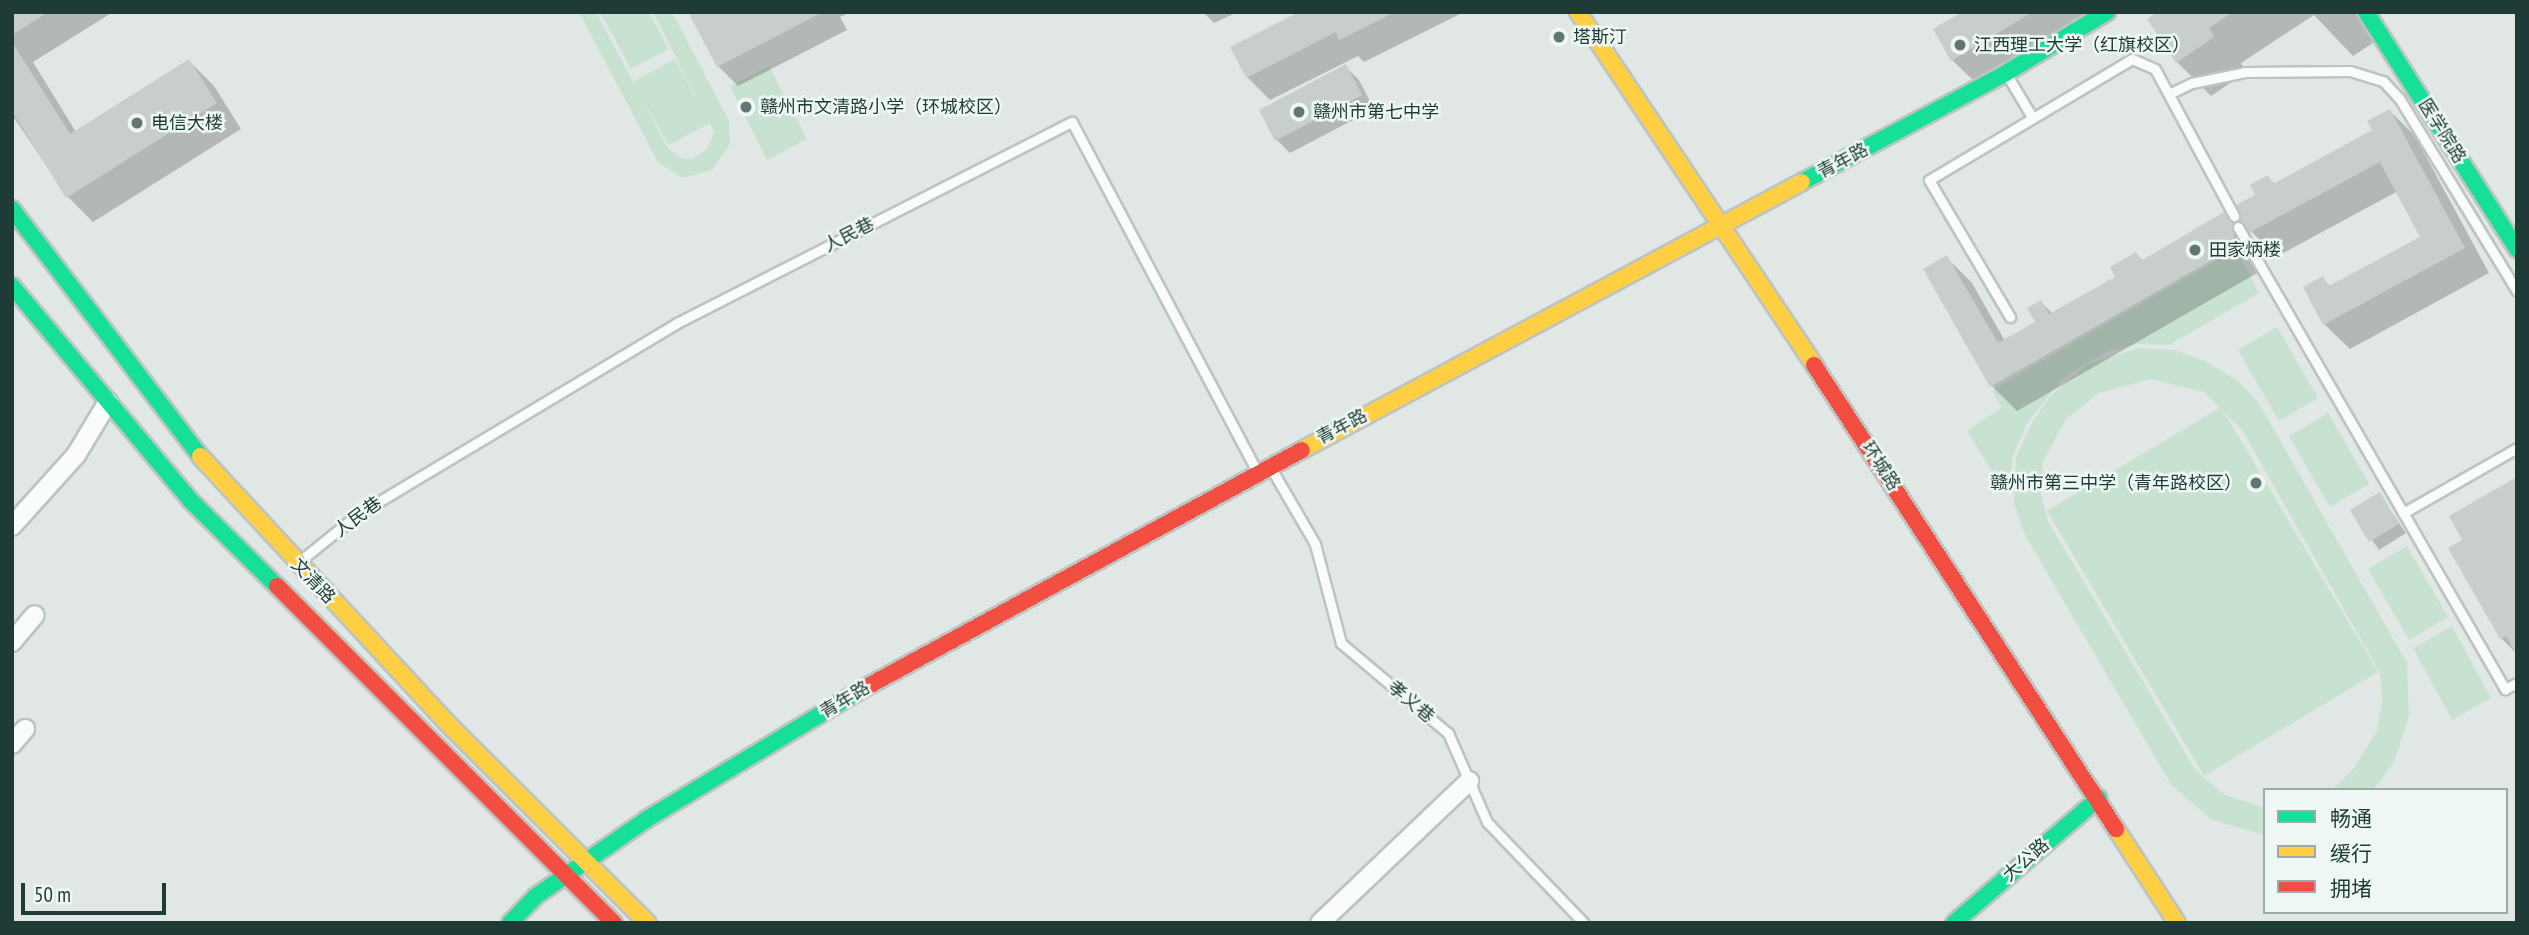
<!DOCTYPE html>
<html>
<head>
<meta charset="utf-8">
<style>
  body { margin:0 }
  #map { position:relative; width:2529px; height:935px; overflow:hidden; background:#e0e7e4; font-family:"PT Sans Narrow","Noto Sans SC",sans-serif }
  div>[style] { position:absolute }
  .green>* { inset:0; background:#c8e2d1 }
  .shadow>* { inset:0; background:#0003 }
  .building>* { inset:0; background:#c7cecc }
  .roads { filter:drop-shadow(2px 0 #bdc4c1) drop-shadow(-2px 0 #bdc4c1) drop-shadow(0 2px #bdc4c1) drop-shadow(0 -2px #bdc4c1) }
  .lane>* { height:9px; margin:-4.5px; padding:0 4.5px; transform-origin:4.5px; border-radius:4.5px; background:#fafbfb }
  .street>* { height:18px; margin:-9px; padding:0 9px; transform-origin:9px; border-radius:9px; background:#fafbfb }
  .fast>* { height:16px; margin:-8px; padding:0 8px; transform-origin:8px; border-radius:8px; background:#16e098 }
  .slow>* { height:16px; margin:-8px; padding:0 8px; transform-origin:8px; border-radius:8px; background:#ffcf43 }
  .jam>* { height:16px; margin:-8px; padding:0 8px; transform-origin:8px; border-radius:8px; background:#f24e42 }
  .dots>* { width:19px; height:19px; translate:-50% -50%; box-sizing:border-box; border:4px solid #eef7f3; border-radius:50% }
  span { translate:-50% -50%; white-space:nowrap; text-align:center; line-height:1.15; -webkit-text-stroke:5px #eef7f3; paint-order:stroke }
  .poi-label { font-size:18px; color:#1e3b35 }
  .left { translate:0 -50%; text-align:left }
  .right { translate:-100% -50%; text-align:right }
  .street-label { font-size:18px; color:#1e3b35 }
  .frame { position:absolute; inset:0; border:14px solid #1e3b35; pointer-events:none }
  .legend { position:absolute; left:2263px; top:788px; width:245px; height:126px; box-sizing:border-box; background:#eef7f3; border:2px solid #9baca7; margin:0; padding:9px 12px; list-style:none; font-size:21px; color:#1e3b35 }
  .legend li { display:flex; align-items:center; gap:14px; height:35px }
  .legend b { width:35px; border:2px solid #9baca7 }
  .scale { position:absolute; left:21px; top:883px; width:145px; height:32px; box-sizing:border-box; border:4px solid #1e3b35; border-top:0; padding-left:9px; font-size:21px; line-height:24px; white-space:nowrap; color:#1e3b35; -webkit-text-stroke:5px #eef7f3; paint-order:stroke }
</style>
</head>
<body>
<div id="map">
  <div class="green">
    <div style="clip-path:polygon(579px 12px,596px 12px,633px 82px,675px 59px,710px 123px,669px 145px,641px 97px,667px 147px,681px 158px,692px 159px,707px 149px,714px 132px,653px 12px,672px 12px,729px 121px,730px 144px,712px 170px,682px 178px,658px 162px)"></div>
    <div style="clip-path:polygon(600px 12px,649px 12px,668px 49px,631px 69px)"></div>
    <div style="clip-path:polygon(769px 66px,807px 139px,767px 160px,730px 86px)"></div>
    <div style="clip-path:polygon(2236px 249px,2259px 293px,2169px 345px,2139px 344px,2107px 351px,2063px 378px,2027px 423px,2012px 458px,2010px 492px,2006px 494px,1967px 431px,2002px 407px,1992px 390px)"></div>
    <div style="clip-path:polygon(2277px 327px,2318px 398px,2279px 421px,2238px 350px)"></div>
    <div style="clip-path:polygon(2139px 348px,2174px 350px,2205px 361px,2238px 381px,2258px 402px,2407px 663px,2409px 716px,2394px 762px,2373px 790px,2331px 790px,2352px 771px,2377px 731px,2382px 701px,2380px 673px,2242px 430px,2204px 392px,2151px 379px,2099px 393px,2066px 419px,2043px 461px,2040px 490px,2048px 521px,2196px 771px,2225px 795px,2265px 808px,2265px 835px,2212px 820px,2172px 786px,2025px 535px,2014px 503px,2016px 458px,2030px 426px,2050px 396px,2088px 364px)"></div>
    <div style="clip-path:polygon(2221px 407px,2378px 672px,2204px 776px,2047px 511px)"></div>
    <div style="clip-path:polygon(2328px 413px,2369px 484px,2330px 507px,2289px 436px)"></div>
    <div style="clip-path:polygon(2407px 546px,2448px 617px,2409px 640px,2368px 569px)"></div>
    <div style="clip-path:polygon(2452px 626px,2491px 698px,2452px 720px,2413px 648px)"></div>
  </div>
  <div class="shadow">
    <div style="clip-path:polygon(12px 12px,113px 12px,33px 62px,76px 132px,189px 61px,214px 86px,241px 129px,93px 222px,68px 197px,12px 115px)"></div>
    <div style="clip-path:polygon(690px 12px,851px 12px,840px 17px,847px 30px,738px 86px,718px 66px)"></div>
    <div style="clip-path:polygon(1203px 12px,1238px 12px,1214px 23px)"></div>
    <div style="clip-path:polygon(1317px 12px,1464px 12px,1364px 62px,1358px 56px,1270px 100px,1247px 77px)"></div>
    <div style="clip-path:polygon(1965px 12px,2099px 12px,1977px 84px,1952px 60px)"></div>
    <div style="clip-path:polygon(2161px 12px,2370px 12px,2385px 35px,2353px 56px,2314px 15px,2241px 63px,2247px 72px,2211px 96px,2177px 62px)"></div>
    <div style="clip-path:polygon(1346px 67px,1359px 80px,1374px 109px,1290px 153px,1277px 140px,1262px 111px)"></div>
    <div style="clip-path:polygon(2390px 111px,2415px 136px,2489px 273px,2350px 349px,2324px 324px,2323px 279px,2331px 287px,2423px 237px,2398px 191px,2276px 257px,2251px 231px,2257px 196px,2268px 177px,2275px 185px,2374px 131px)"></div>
    <div style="clip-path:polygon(2224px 214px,2257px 250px,2259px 272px,2017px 411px,1992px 386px,1947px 258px,1972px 283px,2005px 341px,2037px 323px,2041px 302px,2053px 314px,2117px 277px,2136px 254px,2144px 262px)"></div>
    <div style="clip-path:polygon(2379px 494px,2406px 533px,2379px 550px,2352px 511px)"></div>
    <div style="clip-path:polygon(2465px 541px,2517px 654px,2501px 638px)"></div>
  </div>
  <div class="building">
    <div style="clip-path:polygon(12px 12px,48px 12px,12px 35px)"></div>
    <div style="clip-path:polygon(688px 12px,823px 12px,717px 67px)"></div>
    <div style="clip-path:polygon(1299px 12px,1395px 12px,1339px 40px,1336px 32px,1246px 78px,1230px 47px)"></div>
    <div style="clip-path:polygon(1962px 12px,2033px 12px,1951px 61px,1933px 29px)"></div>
    <div style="clip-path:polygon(2157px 12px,2233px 12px,2209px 28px,2214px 37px,2176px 63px,2147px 19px)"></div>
    <div style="clip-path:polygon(12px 42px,70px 134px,189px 59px,217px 103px,66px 198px,12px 111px)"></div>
    <div style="clip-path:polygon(1346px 64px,1362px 95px,1275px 141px,1259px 110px)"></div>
    <div style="clip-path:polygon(2390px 109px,2465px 248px,2323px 325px,2303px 287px,2323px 276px,2329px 286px,2420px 237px,2380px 162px,2249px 233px,2239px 220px,2236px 205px,2255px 195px,2250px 185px,2268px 175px,2273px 184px,2372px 130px,2367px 121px)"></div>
    <div style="clip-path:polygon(2224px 212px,2233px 223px,2235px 247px,1990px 387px,1923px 269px,1947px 255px,1998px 343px,2035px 322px,2027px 308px,2041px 300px,2049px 314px,2115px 277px,2110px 267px,2136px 252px,2141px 261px)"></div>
    <div style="clip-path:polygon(2517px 477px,2517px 655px,2506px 636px,2500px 639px,2448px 548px,2462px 540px,2449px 516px)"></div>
    <div style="clip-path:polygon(2380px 492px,2399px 524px,2369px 542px,2350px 510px)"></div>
  </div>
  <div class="roads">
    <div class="lane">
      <div style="left:2007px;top:75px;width:49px;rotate:59.2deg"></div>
      <div style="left:2169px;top:94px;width:25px;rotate:-26deg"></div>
      <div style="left:2192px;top:83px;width:54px;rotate:-11.7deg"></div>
      <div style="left:2245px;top:72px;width:105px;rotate:-0.5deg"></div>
      <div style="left:2350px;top:71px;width:34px;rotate:17deg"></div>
      <div style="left:2383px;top:81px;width:23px;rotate:47deg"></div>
      <div style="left:2399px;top:98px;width:226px;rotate:58.6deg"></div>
      <div style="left:2238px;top:227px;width:534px;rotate:59.98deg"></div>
      <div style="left:2505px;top:689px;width:13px;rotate:-27deg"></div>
      <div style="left:2010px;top:317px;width:159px;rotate:-120.6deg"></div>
      <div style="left:1929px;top:180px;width:236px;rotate:-30.8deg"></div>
      <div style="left:2132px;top:59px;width:25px;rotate:23deg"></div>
      <div style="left:2155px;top:69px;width:167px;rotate:61.7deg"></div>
      <div style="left:1272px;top:470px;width:86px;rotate:59.8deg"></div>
      <div style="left:1315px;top:544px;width:102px;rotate:75.3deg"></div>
      <div style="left:1341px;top:643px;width:140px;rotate:40.1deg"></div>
      <div style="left:1448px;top:733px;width:97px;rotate:66.3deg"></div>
      <div style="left:1487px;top:822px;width:140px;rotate:46.2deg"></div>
      <div style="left:2403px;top:513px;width:131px;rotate:-29.7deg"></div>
      <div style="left:300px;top:561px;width:75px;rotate:-39deg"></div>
      <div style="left:358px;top:514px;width:372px;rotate:-30.9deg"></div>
      <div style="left:677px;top:323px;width:443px;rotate:-27deg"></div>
      <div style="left:1072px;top:122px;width:395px;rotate:62.1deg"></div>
    </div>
    <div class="street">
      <div style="left:12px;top:526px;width:96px;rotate:-48deg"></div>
      <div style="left:76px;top:455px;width:62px;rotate:-58.9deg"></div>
      <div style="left:12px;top:642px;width:35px;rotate:-50deg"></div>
      <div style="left:12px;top:744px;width:20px;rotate:-49deg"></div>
      <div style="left:1320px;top:923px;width:206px;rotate:-43.6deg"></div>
    </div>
    <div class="fast">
      <div style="left:2366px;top:12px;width:281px;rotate:57.5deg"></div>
      <div style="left:1802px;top:182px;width:231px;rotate:-28.1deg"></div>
      <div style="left:2006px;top:73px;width:118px;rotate:-31.1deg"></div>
      <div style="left:12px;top:209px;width:310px;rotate:52.7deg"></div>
      <div style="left:12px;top:286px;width:278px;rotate:50.2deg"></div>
      <div style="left:190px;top:500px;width:122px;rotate:44.7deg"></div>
      <div style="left:510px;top:923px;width:37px;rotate:-46deg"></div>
      <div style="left:536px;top:896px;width:135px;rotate:-34.7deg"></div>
      <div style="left:647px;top:819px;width:248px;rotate:-31.1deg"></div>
      <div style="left:1954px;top:923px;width:191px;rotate:-40.8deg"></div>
    </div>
    <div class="slow">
      <div style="left:1578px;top:12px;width:425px;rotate:56.2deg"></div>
      <div style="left:1302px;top:450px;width:567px;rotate:-28.19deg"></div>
      <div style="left:200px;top:456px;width:369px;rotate:47.2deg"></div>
      <div style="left:451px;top:727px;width:278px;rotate:44.9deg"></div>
      <div style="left:2116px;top:829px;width:112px;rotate:57deg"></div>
    </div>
    <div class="jam">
      <div style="left:1814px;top:365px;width:554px;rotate:56.94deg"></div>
      <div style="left:277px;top:586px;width:477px;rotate:45deg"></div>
      <div style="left:859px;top:691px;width:504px;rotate:-28.55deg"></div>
    </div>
  </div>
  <div class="dots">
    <div style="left:1559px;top:37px;background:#627772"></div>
    <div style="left:1960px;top:45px;background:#627772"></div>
    <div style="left:746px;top:107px;background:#627772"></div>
    <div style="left:1299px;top:112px;background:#627772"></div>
    <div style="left:137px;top:123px;background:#627772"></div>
    <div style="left:2195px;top:250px;background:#627772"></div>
    <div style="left:2256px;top:483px;background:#627772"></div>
  </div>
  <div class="poi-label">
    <span class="left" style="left:1573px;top:37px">塔斯汀</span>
    <span class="left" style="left:1974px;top:45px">江西理工大学（红旗校区）</span>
    <span class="left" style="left:760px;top:107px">赣州市文清路小学（环城校区）</span>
    <span class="left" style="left:1313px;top:112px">赣州市第七中学</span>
    <span class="left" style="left:151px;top:123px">电信大楼</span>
    <span class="left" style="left:2209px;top:250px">田家炳楼</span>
    <span class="right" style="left:2242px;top:483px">赣州市第三中学（青年路校区）</span>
  </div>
  <div class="street-label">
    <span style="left:2442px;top:131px;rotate:58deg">医学院路</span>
    <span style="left:1843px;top:161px;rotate:-28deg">青年路</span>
    <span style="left:849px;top:235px;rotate:-27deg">人民巷</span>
    <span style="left:1342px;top:427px;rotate:-28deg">青年路</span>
    <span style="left:1881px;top:466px;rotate:57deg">环城路</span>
    <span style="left:358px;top:517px;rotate:-36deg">人民巷</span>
    <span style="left:313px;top:581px;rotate:46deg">文清路</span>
    <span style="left:845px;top:700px;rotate:-31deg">青年路</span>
    <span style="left:1411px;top:702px;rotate:40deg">孝义巷</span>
    <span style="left:2026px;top:860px;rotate:-41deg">大公路</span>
  </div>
  <div class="frame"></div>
  <ul class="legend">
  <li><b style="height:9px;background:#16e098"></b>畅通</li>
  <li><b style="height:9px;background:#ffcf43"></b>缓行</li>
  <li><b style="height:9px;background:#f24e42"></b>拥堵</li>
  </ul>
  <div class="scale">50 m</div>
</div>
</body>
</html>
